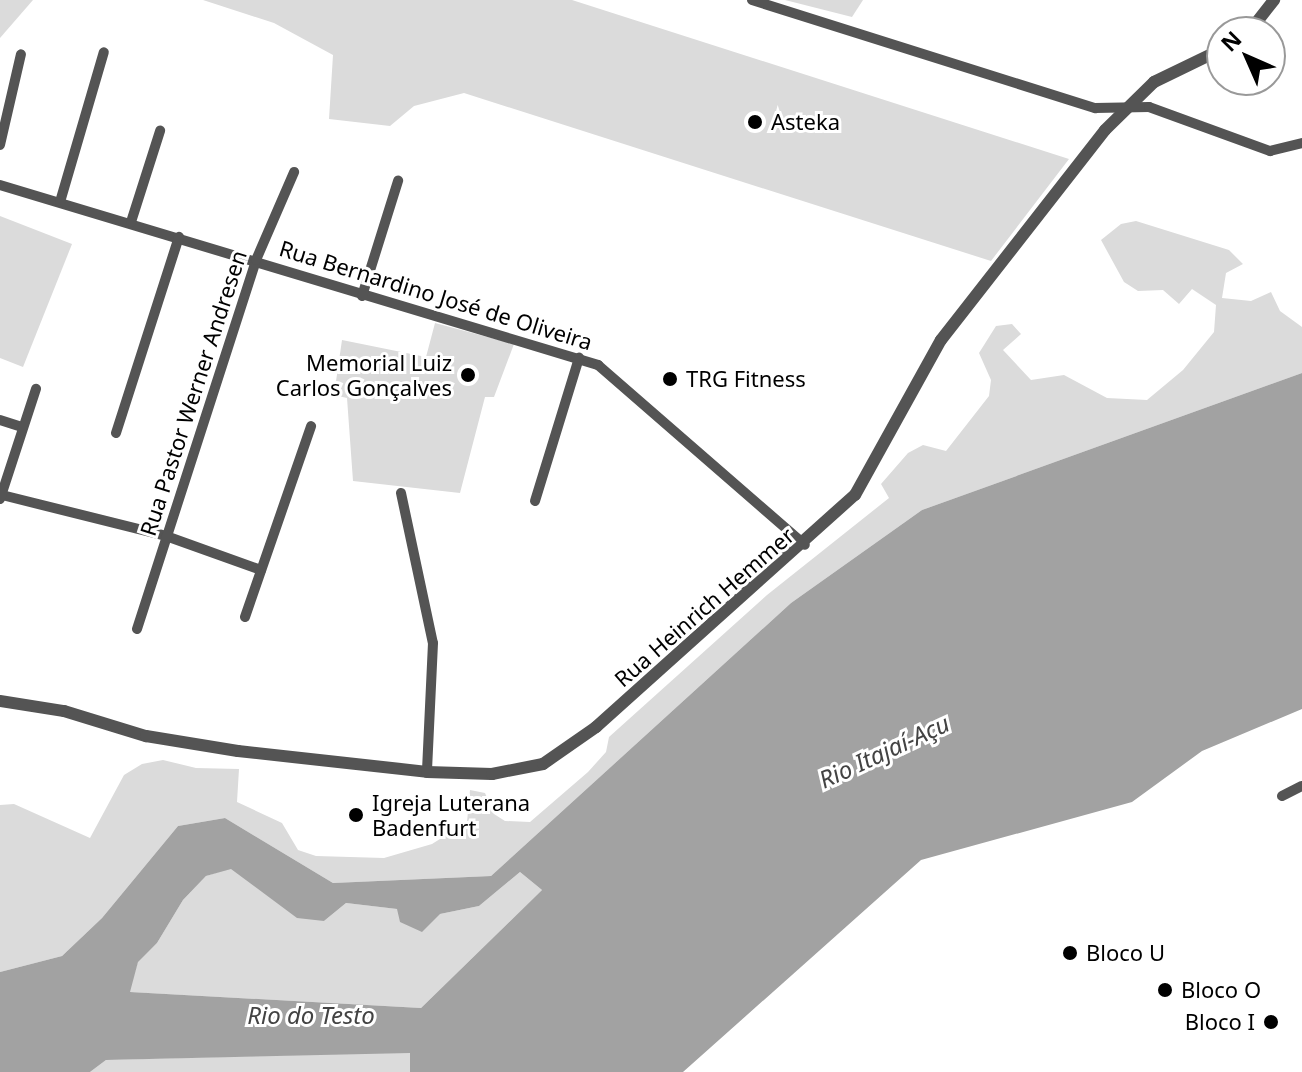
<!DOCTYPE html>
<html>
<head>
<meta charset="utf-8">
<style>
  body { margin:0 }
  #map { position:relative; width:1302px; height:1072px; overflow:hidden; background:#fff; font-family:"Noto Sans",sans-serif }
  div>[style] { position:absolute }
  .green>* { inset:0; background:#dbdbdb }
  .water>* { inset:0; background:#a2a2a2 }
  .minor>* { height:10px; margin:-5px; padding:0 5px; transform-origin:5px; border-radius:5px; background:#545454 }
  .tertiary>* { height:12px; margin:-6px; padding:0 6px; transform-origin:6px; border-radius:6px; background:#545454 }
  .dots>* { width:22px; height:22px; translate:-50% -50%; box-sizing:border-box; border:4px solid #fff; border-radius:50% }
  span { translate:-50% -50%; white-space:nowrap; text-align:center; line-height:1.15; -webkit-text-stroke:6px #fff; paint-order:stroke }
  .poi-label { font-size:22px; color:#000 }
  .left { translate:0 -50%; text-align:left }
  .right { translate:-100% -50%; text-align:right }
  .street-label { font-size:22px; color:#000 }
  .water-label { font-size:24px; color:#434343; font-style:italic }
  .north { position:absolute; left:1206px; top:16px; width:80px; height:80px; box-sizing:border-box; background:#fff; border:2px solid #999; border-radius:50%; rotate:315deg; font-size:22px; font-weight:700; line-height:32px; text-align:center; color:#000 }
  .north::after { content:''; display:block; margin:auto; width:28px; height:36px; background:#000; clip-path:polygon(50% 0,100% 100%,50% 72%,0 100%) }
</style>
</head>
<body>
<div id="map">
  <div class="green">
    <div style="clip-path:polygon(0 0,33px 0,0 38px)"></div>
    <div style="clip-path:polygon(203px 0,572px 0,1069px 159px,991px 261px,464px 93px,414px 106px,390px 126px,329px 119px,333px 55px,274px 23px)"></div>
    <div style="clip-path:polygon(785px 0,863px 0,852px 17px)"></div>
    <div style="clip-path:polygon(0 216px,72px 244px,23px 367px,0 358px)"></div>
    <div style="clip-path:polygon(1136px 221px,1229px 250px,1243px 264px,1226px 273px,1222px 298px,1251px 301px,1271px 292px,1280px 311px,1302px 327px,1302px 373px,922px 510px,791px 603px,491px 876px,333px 883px,225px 818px,178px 826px,102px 918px,62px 956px,0 972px,0 805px,14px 804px,90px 838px,124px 775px,142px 764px,163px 760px,196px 768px,239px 769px,237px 802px,282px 823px,298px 850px,316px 856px,384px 858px,432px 844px,467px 822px,470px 790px,485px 793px,494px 814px,505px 821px,530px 822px,588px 772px,606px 752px,609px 737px,767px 595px,889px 498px,881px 484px,908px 453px,923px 445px,946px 451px,989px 396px,991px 380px,979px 353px,996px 326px,1012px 324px,1021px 334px,1003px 350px,1031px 380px,1064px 375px,1107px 398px,1147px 400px,1183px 370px,1214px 332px,1216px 305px,1192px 289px,1179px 304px,1163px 290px,1138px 291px,1124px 282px,1101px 240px,1121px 224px)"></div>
    <div style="clip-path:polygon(435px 323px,514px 344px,494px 397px,485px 397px,460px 493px,353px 481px,347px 398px,334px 395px,342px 340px,426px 357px)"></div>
    <div style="clip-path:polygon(231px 868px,324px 921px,346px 903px,440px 914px,479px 906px,520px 872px,542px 890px,421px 1008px,129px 992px,138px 961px,157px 943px,183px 900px,206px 876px)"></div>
    <div style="clip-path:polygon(411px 1052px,410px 1072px,90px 1072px,106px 1060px)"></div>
  </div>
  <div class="water">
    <div style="clip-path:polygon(evenodd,1302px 373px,1302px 709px,1202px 751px,1132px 802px,921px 860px,683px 1072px,410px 1072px,410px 1053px,106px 1060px,90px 1072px,0 1072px,0 972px,62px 956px,102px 918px,178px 826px,225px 818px,333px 883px,491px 876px,791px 603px,922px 510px,1302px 373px,231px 869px,297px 918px,324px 921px,346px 903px,397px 909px,400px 922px,422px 932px,440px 914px,479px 906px,520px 872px,542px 890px,421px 1008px,130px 992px,138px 962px,157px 943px,183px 900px,206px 876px,231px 869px)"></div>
  </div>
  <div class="minor">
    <div style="left:752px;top:0;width:360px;rotate:17.5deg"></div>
    <div style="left:1095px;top:108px;width:54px;rotate:-1.1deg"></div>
    <div style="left:1149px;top:107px;width:129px;rotate:20deg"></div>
    <div style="left:1270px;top:151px;width:33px;rotate:-14deg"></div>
    <div style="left:0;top:145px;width:93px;rotate:-77deg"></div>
    <div style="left:0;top:185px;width:625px;rotate:16.75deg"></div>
    <div style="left:598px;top:365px;width:274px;rotate:41deg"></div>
    <div style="left:60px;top:202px;width:156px;rotate:-73.7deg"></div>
    <div style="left:131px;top:222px;width:96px;rotate:-72.3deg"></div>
    <div style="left:362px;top:296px;width:121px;rotate:-72.6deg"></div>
    <div style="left:0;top:420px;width:23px;rotate:18deg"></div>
    <div style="left:116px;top:433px;width:206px;rotate:-72.2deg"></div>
    <div style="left:401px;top:493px;width:153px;rotate:78deg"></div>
    <div style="left:433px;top:643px;width:129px;rotate:92.7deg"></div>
    <div style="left:2px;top:495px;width:169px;rotate:14deg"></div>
    <div style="left:166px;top:536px;width:101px;rotate:19.7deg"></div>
    <div style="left:0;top:499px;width:116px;rotate:-71.9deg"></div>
    <div style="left:535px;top:501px;width:150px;rotate:-72.9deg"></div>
    <div style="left:245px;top:617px;width:202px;rotate:-70.9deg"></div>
    <div style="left:137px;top:629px;width:388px;rotate:-72.1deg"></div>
    <div style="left:256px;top:260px;width:96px;rotate:-66.6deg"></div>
    <div style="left:1282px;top:796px;width:22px;rotate:-27deg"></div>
  </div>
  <div class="tertiary">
    <div style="left:1249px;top:32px;width:41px;rotate:-52deg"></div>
    <div style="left:0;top:701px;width:65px;rotate:8.9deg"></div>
    <div style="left:64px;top:711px;width:86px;rotate:17deg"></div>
    <div style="left:146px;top:736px;width:93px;rotate:9.3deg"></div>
    <div style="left:238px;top:751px;width:190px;rotate:6.3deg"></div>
    <div style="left:427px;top:772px;width:65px;rotate:1.8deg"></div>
    <div style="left:492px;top:774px;width:52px;rotate:-11.1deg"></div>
    <div style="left:543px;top:764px;width:65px;rotate:-34.9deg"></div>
    <div style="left:596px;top:727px;width:348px;rotate:-41.9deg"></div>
    <div style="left:855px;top:495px;width:177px;rotate:-61deg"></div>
    <div style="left:941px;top:340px;width:266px;rotate:-52deg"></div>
    <div style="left:1105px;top:130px;width:69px;rotate:-44.4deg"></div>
    <div style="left:1154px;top:82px;width:76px;rotate:-25.9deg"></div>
  </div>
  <div class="dots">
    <div style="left:755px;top:122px;background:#000"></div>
    <div style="left:468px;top:375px;background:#000"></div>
    <div style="left:670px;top:379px;background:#000"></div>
    <div style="left:356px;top:815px;background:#000"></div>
    <div style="left:1070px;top:953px;background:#000"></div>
    <div style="left:1165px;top:990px;background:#000"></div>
    <div style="left:1271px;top:1022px;background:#000"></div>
  </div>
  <div class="poi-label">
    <span class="left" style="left:771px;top:122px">Asteka</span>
    <span class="right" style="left:452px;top:375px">Memorial Luiz<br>Carlos Gonçalves</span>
    <span class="left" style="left:686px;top:379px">TRG Fitness</span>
    <span class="left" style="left:372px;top:815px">Igreja Luterana<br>Badenfurt</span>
    <span class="left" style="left:1086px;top:953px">Bloco U</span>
    <span class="left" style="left:1181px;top:990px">Bloco O</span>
    <span class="right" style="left:1255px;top:1022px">Bloco I</span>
  </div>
  <div class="street-label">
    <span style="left:436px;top:295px;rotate:17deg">Rua Bernardino José de Oliveira</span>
    <span style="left:193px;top:393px;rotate:-72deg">Rua Pastor Werner Andresen</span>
    <span style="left:704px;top:607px;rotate:-41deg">Rua Heinrich Hemmer</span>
  </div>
  <div class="water-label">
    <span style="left:884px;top:751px;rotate:-25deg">Rio Itajaí-Açu</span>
    <span style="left:311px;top:1015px">Rio do Testo</span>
  </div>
  <div class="north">N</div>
</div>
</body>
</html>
